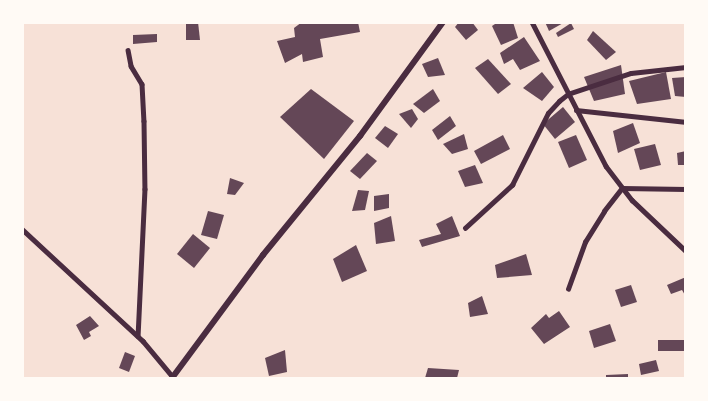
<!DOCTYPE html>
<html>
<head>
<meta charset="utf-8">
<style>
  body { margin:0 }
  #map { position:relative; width:708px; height:401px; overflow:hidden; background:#f7e1d7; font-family:Signika,sans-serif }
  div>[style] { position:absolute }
  .building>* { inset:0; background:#644757 }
  .minor>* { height:4.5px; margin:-2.25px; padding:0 2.25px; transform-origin:2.25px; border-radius:2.25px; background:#4a2c40 }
  .secondary>* { height:6px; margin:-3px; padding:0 3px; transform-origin:3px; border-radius:3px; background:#4a2c40 }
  span { translate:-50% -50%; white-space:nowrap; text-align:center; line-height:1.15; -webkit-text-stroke:5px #fffaf5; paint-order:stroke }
  .frame { position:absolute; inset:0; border:24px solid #fffaf5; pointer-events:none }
</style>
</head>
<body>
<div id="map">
  <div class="building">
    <div style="clip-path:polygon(186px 22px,198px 22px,200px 40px,186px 40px)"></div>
    <div style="clip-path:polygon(302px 22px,358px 22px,360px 32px,320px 39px,323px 57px,303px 62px,302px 54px,285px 63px,277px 41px,295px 37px,294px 28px)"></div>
    <div style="clip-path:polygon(459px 22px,472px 22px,478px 30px,466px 40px,455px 27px)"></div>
    <div style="clip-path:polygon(498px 22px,513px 22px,518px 38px,501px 45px,492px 26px)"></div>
    <div style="clip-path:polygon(545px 22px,565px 22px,549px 31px)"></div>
    <div style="clip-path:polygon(571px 23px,574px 29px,558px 37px,556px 33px)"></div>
    <div style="clip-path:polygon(593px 31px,616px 52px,606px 60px,587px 40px)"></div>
    <div style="clip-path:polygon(157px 34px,157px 42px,133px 44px,133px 35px)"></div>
    <div style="clip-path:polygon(524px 37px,540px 61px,520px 70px,513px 59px,504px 64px,500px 53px)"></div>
    <div style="clip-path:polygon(438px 58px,445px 75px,428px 77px,422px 64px)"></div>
    <div style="clip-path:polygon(488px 59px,511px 84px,498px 94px,475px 68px)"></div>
    <div style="clip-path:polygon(621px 65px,625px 94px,594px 101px,584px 77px)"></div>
    <div style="clip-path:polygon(542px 72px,554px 87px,542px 101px,523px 88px)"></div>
    <div style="clip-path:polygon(666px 72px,671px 99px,637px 104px,629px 81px)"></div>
    <div style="clip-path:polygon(686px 77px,686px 97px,675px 96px,672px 78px)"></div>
    <div style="clip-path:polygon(311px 89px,354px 121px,324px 159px,280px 117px)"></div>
    <div style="clip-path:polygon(433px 89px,440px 101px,424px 113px,413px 104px)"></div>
    <div style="clip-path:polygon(563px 107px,575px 122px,555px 139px,543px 124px)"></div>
    <div style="clip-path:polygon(412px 109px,418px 119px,411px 128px,399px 114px)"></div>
    <div style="clip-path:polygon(450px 116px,456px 126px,438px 140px,432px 130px)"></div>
    <div style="clip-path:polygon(633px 123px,640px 143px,618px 153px,613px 131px)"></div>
    <div style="clip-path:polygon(385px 126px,398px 134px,388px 148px,375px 138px)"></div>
    <div style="clip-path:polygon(464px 134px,468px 149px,452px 154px,443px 144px)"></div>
    <div style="clip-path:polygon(503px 135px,510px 149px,481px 164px,474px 151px)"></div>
    <div style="clip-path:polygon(576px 135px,587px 160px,569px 168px,558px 142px)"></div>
    <div style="clip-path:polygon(655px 144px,661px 165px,640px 170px,634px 149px)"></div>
    <div style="clip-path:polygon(686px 151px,686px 165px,678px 165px,677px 153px)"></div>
    <div style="clip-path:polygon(367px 153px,377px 161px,360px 179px,350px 171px)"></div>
    <div style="clip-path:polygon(475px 165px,483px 183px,465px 187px,458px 171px)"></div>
    <div style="clip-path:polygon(230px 178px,244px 183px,235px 195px,227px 194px)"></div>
    <div style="clip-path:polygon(358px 190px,369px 191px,365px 210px,352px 211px)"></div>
    <div style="clip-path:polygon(389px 194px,389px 208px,374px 211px,374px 196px)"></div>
    <div style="clip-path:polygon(208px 211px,224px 215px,217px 239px,201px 235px)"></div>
    <div style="clip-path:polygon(391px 216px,395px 241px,376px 244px,374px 223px)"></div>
    <div style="clip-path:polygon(452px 216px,460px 236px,422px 247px,419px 240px,441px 234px,436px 224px)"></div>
    <div style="clip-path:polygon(193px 234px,210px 248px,194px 268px,177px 254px)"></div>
    <div style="clip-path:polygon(356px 245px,367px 271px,342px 282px,333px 259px)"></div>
    <div style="clip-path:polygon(526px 254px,532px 275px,497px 278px,495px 265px)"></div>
    <div style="clip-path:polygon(686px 277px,686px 297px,682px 290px,671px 294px,667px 285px)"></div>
    <div style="clip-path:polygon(631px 285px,637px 302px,621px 307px,615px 290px)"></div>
    <div style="clip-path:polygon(482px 296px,488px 314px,470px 317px,468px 303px)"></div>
    <div style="clip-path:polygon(559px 311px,570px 327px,544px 344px,531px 328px,546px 314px,549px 318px)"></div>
    <div style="clip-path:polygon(90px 316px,99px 326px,89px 332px,91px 336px,84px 340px,76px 325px)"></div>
    <div style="clip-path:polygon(610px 324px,616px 341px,594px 348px,589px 331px)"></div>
    <div style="clip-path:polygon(658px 340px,686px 340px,686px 351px,658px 351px)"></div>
    <div style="clip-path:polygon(285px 350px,287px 372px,269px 376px,265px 358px)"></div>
    <div style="clip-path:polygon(125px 352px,135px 356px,129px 372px,119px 368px)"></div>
    <div style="clip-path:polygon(656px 360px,659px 371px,641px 375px,639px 364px)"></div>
    <div style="clip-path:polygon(428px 368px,459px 370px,457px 378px,425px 378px)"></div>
    <div style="clip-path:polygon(628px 374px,628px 378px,606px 378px,606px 375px)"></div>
  </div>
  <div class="minor">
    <div style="left:532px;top:22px;width:162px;rotate:62.8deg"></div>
    <div style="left:606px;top:166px;width:43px;rotate:52.6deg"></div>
    <div style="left:632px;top:200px;width:74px;rotate:43.4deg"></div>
    <div style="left:128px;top:50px;width:16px;rotate:79deg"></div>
    <div style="left:131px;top:66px;width:21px;rotate:59deg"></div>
    <div style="left:142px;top:84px;width:37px;rotate:87deg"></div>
    <div style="left:144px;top:121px;width:68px;rotate:89.2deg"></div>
    <div style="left:145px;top:189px;width:147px;rotate:92.7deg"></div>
    <div style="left:576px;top:110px;width:111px;rotate:6.2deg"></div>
    <div style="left:465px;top:228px;width:64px;rotate:-42.5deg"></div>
    <div style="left:512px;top:185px;width:80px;rotate:-63.4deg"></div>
    <div style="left:548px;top:113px;width:16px;rotate:-47deg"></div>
    <div style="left:559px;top:101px;width:11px;rotate:-38deg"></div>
    <div style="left:568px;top:94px;width:66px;rotate:-18.4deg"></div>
    <div style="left:631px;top:73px;width:55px;rotate:-6.2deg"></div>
    <div style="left:22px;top:229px;width:165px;rotate:42.8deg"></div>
    <div style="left:143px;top:341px;width:47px;rotate:50.2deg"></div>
    <div style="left:568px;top:289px;width:50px;rotate:-70.1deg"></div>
    <div style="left:585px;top:242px;width:36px;rotate:-58deg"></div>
    <div style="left:604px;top:211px;width:29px;rotate:-52deg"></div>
    <div style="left:622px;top:188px;width:64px;rotate:0.9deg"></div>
  </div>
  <div class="secondary">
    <div style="left:172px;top:378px;width:153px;rotate:-53.5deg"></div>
    <div style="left:263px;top:255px;width:154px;rotate:-50.8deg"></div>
    <div style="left:360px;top:136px;width:141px;rotate:-53.9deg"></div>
  </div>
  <div class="frame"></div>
</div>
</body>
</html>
